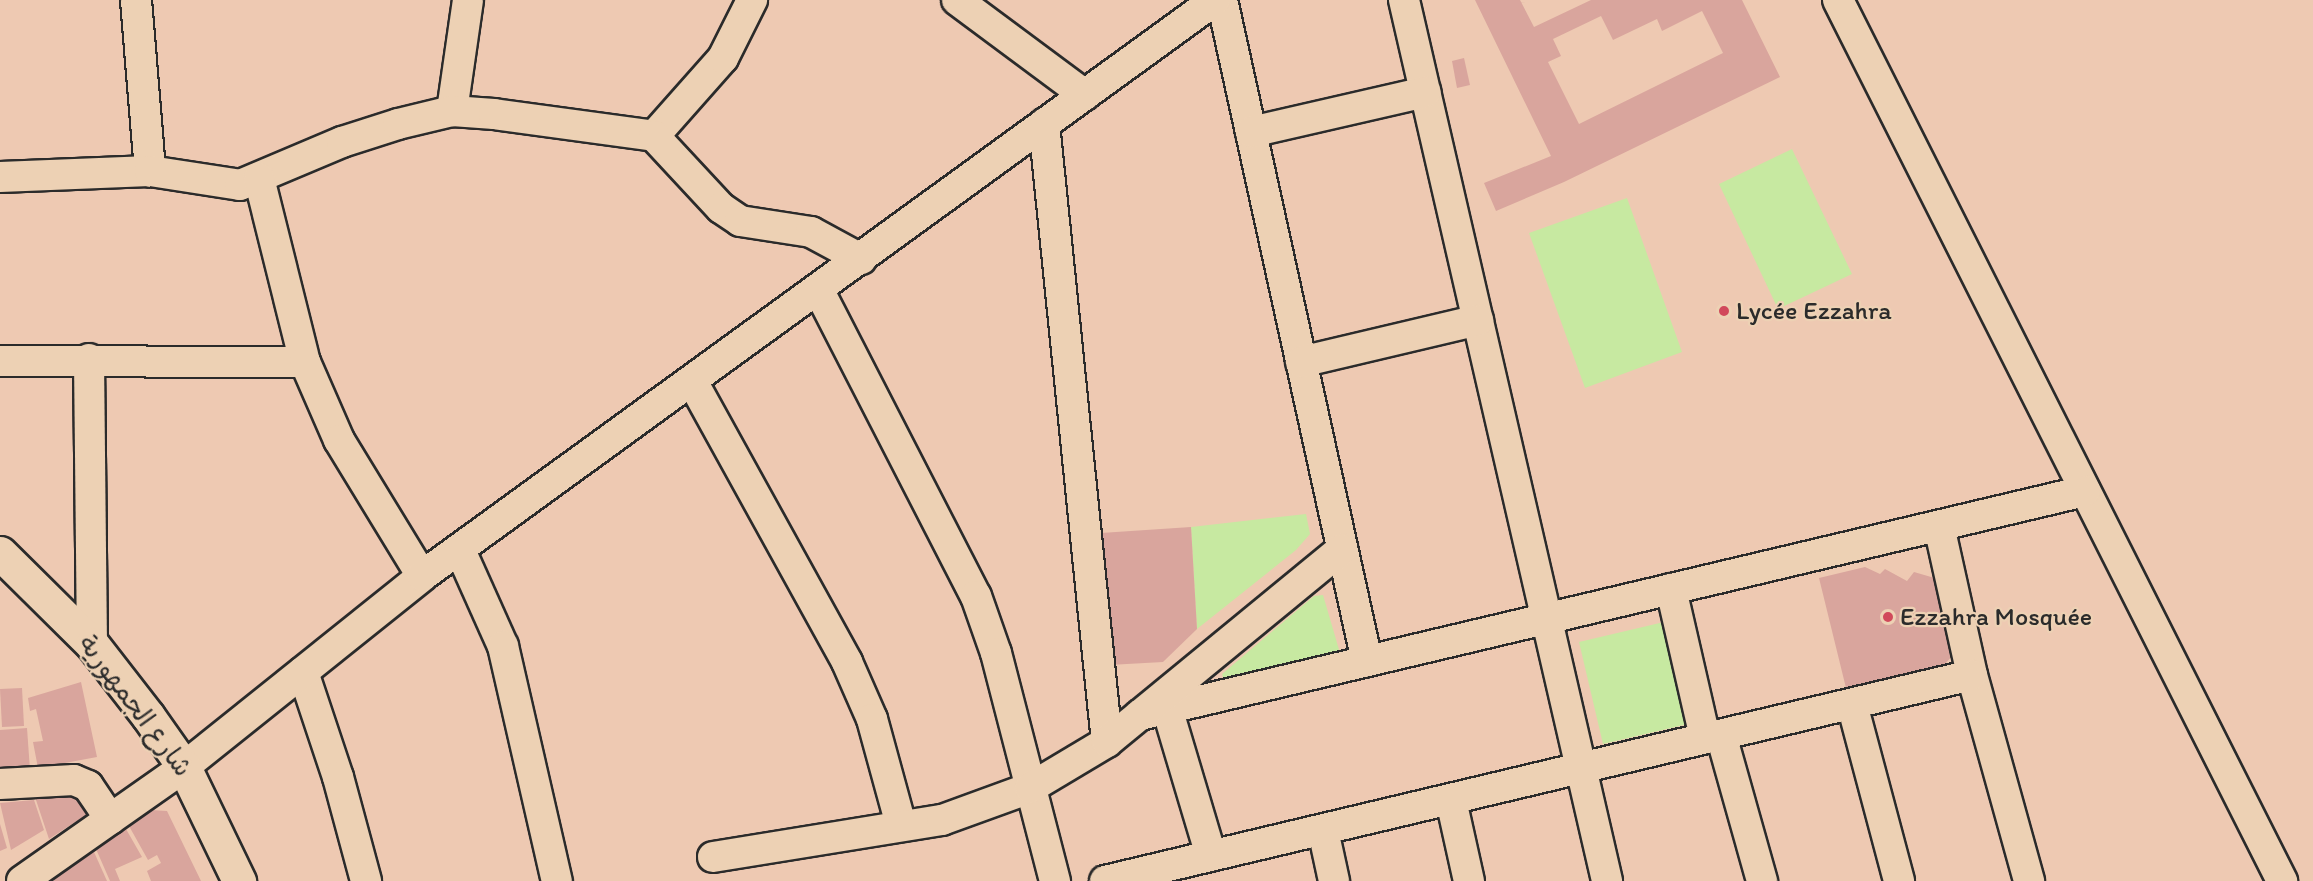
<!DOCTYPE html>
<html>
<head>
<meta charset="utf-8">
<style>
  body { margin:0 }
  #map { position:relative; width:2313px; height:881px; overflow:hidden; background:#eec9b2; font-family:Itim,"Playpen Sans Arabic",sans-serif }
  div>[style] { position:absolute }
  .green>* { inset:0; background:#c7e9a1 }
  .building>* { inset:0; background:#d9a59d }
  .roads { filter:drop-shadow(2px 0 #2b2b2b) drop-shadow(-2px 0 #2b2b2b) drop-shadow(0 2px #2b2b2b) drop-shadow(0 -2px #2b2b2b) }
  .street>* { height:30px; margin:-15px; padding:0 15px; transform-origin:15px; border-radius:15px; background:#edd1b4 }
  .secondary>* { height:33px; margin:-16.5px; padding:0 16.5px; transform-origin:16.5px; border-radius:16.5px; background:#edd1b4 }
  .dots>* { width:16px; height:16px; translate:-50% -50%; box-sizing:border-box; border:3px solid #edd1b4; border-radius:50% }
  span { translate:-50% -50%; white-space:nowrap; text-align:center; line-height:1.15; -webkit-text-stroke:4.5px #edd1b4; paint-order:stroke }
  .poi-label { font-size:26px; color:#2b2b2b }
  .left { translate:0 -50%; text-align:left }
  .street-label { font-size:26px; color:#2b2b2b }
</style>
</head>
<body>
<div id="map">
  <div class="green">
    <div style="clip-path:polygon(1792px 149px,1852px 274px,1778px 309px,1719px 184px)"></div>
    <div style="clip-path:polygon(1627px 198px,1682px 352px,1585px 388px,1529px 233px)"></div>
    <div style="clip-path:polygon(1306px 514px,1310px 534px,1296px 550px,1197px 629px,1191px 527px)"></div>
    <div style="clip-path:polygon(1323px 595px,1340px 653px,1224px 682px,1222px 674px,1314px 596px)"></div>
    <div style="clip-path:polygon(1664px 622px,1688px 724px,1603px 744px,1579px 642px)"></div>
  </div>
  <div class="building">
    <div style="clip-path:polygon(evenodd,1475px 0,1520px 0,1534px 27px,1591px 0,1742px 0,1780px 77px,1564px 182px,1496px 211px,1484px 183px,1551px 156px,1475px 0,1702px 11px,1723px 53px,1579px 124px,1548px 62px,1561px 56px,1553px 39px,1601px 16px,1613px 40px,1657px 19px,1662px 31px,1702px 11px)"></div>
    <div style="clip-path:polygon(1464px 58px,1470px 85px,1457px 88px,1452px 61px)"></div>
    <div style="clip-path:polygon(1191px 527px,1197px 629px,1163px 662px,1109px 665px,1101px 533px)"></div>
    <div style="clip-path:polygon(1865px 567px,1880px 574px,1885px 569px,1907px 581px,1914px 572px,1938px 579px,1955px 653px,1942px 667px,1846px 688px,1819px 578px)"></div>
    <div style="clip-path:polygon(81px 682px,97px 757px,38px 768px,33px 742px,43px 741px,36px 709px,30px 711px,28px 698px)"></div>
    <div style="clip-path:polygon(22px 688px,24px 726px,2px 727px,0 689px)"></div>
    <div style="clip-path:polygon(27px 728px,30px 770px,0 773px,0 730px)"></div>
    <div style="clip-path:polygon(33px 791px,79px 791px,89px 813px,49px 839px)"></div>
    <div style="clip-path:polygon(34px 800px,44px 830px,11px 850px,0 803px)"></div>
    <div style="clip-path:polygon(151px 810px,167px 811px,201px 881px,151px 881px,147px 871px,161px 863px,157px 855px,148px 860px,129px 826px)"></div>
    <div style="clip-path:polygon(0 824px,7px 848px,0 851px)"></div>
    <div style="clip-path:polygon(126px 829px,142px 857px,115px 869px,120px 881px,110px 881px,96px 849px)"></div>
    <div style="clip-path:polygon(94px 852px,107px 881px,54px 881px,53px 879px)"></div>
  </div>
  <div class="roads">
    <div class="street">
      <div style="left:136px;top:0;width:172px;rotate:85.3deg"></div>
      <div style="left:957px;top:0;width:159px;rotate:36.6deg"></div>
      <div style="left:1222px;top:0;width:677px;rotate:77.63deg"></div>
      <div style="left:1404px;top:0;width:904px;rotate:77.02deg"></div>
      <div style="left:1838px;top:0;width:987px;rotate:63.25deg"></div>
      <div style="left:452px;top:111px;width:112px;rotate:-81.8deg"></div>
      <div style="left:1044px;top:124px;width:621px;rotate:84.18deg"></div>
      <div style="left:1251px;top:132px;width:179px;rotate:-12.9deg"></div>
      <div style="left:654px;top:136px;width:104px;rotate:-48.5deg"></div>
      <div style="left:723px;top:58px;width:65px;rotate:-63.4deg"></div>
      <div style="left:0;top:177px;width:150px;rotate:-2.3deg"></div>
      <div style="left:150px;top:171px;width:91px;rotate:8.8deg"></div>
      <div style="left:240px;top:185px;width:111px;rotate:-22.9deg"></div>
      <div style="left:342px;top:142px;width:59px;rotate:-17.8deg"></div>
      <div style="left:398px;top:124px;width:56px;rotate:-13.5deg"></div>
      <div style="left:452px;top:111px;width:42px;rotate:4.1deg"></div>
      <div style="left:494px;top:114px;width:162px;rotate:7.8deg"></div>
      <div style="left:654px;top:136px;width:98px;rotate:47.1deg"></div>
      <div style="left:721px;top:208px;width:23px;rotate:34deg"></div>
      <div style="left:740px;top:221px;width:72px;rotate:8.8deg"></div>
      <div style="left:811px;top:232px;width:57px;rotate:28.4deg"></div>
      <div style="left:259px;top:178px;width:190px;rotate:76deg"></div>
      <div style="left:819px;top:291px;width:343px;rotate:62.8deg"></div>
      <div style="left:976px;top:596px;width:60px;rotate:70.7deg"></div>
      <div style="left:996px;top:653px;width:236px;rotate:75.5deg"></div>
      <div style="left:89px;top:359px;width:285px;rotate:89.4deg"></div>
      <div style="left:0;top:361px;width:305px;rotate:0.2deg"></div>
      <div style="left:305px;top:362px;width:85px;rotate:66.4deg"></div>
      <div style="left:339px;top:440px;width:159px;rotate:58.6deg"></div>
      <div style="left:1301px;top:362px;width:182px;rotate:-13.3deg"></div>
      <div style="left:692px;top:381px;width:321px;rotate:61.1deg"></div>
      <div style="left:847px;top:662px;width:62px;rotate:66.3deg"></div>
      <div style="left:872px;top:719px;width:110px;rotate:74.7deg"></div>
      <div style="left:1939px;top:526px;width:153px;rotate:77.5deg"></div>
      <div style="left:1972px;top:675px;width:214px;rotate:74.5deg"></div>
      <div style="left:460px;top:550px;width:105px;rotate:65.9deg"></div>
      <div style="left:503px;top:646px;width:241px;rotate:77.1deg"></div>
      <div style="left:1671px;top:589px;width:153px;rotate:77.1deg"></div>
      <div style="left:303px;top:672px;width:111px;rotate:71.6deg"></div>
      <div style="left:338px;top:777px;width:108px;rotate:74.9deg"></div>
      <div style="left:1852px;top:704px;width:183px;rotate:75.1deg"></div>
      <div style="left:1167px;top:708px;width:154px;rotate:73.4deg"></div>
      <div style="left:1140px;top:715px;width:971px;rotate:-13.34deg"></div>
      <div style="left:1721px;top:735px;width:152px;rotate:74.3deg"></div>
      <div style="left:0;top:784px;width:74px;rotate:-3.1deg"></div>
      <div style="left:74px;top:780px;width:15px;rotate:23deg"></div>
      <div style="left:88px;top:786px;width:40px;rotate:56deg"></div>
      <div style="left:1451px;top:800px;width:83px;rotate:77.5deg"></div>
      <div style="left:1323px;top:830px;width:52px;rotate:77.8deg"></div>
      <div style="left:713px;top:857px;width:232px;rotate:-9.2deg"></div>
      <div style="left:942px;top:820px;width:94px;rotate:-20deg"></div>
      <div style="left:1030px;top:788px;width:90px;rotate:-30.9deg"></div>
      <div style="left:1107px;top:742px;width:304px;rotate:-39.4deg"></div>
      <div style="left:22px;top:881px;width:198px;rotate:-35.1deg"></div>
      <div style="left:184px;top:767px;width:305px;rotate:-38.7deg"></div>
      <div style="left:422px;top:576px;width:980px;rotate:-35.99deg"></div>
      <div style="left:1105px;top:881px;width:891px;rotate:-13.37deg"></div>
    </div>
    <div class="secondary">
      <div style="left:0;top:553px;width:129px;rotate:44.7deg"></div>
      <div style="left:92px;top:644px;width:91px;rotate:52.1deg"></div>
      <div style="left:148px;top:716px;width:62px;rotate:54.8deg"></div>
      <div style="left:184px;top:767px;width:127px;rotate:64.2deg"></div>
    </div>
  </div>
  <div class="dots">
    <div style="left:1724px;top:311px;background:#d1495b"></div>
    <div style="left:1888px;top:617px;background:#d1495b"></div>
  </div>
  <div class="poi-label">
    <span class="left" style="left:1736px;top:311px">Lycée Ezzahra</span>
    <span class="left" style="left:1900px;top:617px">Ezzahra Mosquée</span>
  </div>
  <div class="street-label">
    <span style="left:135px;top:706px;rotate:53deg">شارع الجمهورية</span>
  </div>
</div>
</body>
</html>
